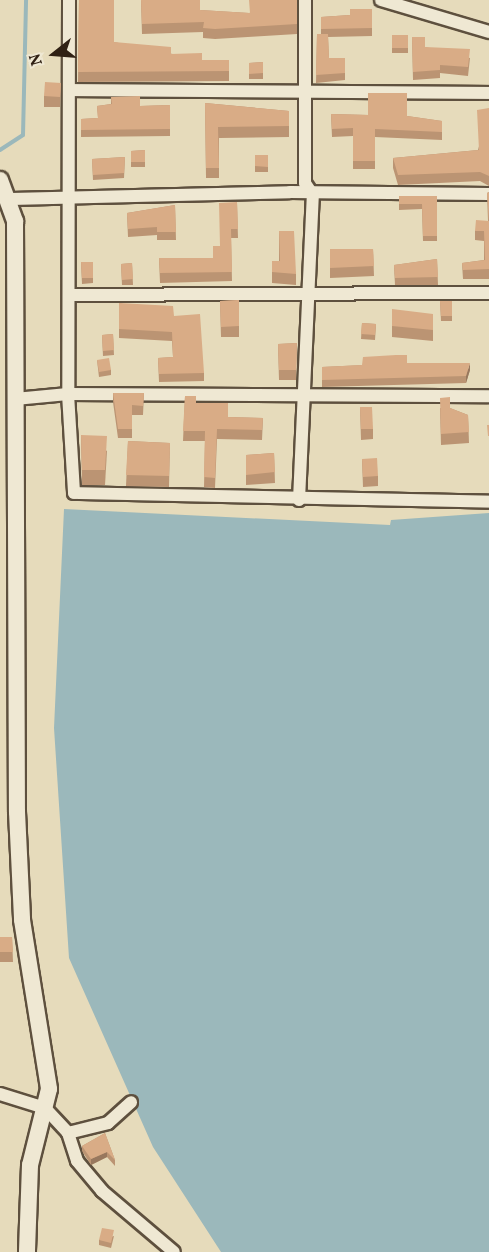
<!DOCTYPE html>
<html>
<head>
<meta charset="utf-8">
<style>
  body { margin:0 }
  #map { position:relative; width:489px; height:1252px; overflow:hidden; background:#e6dbbb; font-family:Vollkorn,serif }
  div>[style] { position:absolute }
  .water>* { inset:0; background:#9bb8bb }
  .stream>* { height:4px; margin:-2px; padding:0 2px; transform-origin:2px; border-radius:2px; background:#9bb8bb }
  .roads { filter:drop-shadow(2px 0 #5e503e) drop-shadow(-2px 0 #5e503e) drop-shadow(0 2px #5e503e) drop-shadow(0 -2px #5e503e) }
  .street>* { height:12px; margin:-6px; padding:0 6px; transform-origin:6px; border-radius:6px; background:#efe8d3 }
  .secondary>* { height:16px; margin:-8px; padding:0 8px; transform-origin:8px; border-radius:8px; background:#efe8d3 }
  .wall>* { inset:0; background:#bb9473 }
  .shaded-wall>* { inset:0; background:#98785e }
  .building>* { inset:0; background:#d9ac86 }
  span { translate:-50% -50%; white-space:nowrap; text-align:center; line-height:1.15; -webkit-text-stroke:5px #efe8d3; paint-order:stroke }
  .north { position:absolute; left:24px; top:24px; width:60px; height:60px; -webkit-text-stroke:4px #efe8d3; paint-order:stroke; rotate:253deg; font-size:16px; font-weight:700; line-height:24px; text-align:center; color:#302114 }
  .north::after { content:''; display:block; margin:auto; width:21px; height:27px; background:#302114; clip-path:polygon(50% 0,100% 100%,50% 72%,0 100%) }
</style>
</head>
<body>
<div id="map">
  <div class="water">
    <div style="clip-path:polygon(64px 509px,390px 525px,391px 520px,489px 513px,489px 1252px,221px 1252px,153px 1147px,69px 958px,54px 728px)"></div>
  </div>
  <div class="stream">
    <div style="left:0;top:150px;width:27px;rotate:-33deg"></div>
    <div style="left:23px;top:135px;width:135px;rotate:-88.7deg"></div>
  </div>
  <div class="roads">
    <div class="street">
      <div style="left:69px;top:0;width:394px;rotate:90.1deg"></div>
      <div style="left:68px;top:394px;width:99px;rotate:86.5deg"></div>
      <div style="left:74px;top:493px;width:415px;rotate:1.2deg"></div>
      <div style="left:381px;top:0;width:113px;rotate:16.5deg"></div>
      <div style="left:69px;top:90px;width:420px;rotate:0.4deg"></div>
      <div style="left:11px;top:199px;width:279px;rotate:-1.4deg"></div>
      <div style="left:290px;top:192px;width:199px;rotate:0.6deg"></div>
      <div style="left:69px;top:295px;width:420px;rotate:-0.3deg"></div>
      <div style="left:15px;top:399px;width:53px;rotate:-5.4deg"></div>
      <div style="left:68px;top:394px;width:421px;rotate:0.3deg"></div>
      <div style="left:299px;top:500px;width:305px;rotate:-87.4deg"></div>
      <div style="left:313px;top:195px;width:14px;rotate:-124deg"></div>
      <div style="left:305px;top:183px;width:183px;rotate:-90deg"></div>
      <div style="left:0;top:1094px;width:47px;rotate:17.3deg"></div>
      <div style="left:45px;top:1108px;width:34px;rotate:47deg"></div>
      <div style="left:68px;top:1133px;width:29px;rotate:72deg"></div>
      <div style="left:77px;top:1161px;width:39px;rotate:50deg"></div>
      <div style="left:102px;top:1191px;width:94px;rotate:40.3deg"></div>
      <div style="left:68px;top:1133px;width:41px;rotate:-14deg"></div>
      <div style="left:108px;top:1123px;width:31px;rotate:-42deg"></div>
    </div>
    <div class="secondary">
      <div style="left:0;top:180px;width:44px;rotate:69.9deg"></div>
      <div style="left:15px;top:221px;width:591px;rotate:89.81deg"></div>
      <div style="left:17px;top:812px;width:108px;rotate:87.3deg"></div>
      <div style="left:22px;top:920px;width:171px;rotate:80.9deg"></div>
      <div style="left:49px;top:1089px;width:78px;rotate:104deg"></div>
      <div style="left:30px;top:1165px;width:87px;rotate:92deg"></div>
    </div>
  </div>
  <div class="wall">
    <div style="clip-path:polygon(79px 0,114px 42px,202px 60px,229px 60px,229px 81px,78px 82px)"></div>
    <div style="clip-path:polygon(141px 0,200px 10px,249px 13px,297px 0,297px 34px,215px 39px,203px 38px,203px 32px,142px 34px)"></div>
    <div style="clip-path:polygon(372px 9px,372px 36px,328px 37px,329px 58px,345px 58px,345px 80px,316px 83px,317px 34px,321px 34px,321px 17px,350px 15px)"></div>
    <div style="clip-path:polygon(392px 35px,408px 48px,408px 53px,392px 53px)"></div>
    <div style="clip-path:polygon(412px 37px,425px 47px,470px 58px,468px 76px,440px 73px,440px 78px,413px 80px)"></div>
    <div style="clip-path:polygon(263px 62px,263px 79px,249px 79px,249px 63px)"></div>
    <div style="clip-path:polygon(61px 83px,60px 107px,44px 107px,44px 96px)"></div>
    <div style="clip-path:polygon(111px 97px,140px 106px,170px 105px,170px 136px,81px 137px,81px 119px,98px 118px,97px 106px,111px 104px)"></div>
    <div style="clip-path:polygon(205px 103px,289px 111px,289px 137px,219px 138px,219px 178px,206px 178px)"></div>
    <div style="clip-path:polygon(489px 108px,489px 186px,480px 181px,398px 185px,393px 168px,393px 158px,478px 150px)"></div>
    <div style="clip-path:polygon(331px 114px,407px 116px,442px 121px,442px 140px,375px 137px,375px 169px,353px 169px,353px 136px,332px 137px)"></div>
    <div style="clip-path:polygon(145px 150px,145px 167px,131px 167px,131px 151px)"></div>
    <div style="clip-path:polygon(255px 155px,268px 155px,268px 172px,255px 172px)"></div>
    <div style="clip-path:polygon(125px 157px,124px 178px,93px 180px,92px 159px)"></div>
    <div style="clip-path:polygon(489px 192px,489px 279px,463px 279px,462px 263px,484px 260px,484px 241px,475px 240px,475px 231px,488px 221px,487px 193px)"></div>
    <div style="clip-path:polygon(399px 196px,437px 196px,437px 241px,423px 241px,422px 209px,399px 210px)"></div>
    <div style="clip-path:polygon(237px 202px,238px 238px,231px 238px,232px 281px,160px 283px,159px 258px,213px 258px,220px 246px)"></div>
    <div style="clip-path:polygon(175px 205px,176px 240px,157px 240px,157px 235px,128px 237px,127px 213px)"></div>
    <div style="clip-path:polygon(279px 231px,296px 274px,296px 285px,272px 283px,272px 261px,279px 261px)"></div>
    <div style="clip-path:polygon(330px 249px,373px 249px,374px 276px,330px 278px)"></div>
    <div style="clip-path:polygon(437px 259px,438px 285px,395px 285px,394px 265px)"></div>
    <div style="clip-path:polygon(81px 262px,93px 262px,93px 283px,82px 284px)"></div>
    <div style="clip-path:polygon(132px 263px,133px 285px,122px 285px,121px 264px)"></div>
    <div style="clip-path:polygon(239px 300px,239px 337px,221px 337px,220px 301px)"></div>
    <div style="clip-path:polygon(440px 301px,452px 316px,452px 321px,441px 321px)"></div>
    <div style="clip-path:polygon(119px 303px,174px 316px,204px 373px,204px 381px,159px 382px,158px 358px,173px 357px,172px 341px,119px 338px)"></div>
    <div style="clip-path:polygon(433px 314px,433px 341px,392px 337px,392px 326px)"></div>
    <div style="clip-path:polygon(362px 323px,376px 324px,375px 340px,361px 339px)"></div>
    <div style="clip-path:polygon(113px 334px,114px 355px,103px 356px,102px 335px)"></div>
    <div style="clip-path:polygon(297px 343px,296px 380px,279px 380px,278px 344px)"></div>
    <div style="clip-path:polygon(97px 360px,111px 370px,111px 375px,99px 377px)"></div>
    <div style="clip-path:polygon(407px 363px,470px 370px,466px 383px,322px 387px,322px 367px)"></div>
    <div style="clip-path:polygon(113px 393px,144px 393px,143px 415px,132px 415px,132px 438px,118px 438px,113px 402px)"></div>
    <div style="clip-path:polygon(185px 396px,196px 403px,228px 417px,263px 418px,262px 440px,217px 439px,215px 488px,204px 487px,205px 441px,183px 441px)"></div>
    <div style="clip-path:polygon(360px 407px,373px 429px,373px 439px,361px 440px)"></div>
    <div style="clip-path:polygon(440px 408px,450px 408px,468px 415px,469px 443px,441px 445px)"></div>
    <div style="clip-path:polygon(81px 435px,107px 451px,105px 485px,82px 485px)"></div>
    <div style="clip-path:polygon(128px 441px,170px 443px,169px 487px,126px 486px)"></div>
    <div style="clip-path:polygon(274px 453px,275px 483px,246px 485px,246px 455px)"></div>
    <div style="clip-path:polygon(362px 459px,378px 476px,378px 486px,363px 487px)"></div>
    <div style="clip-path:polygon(0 937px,12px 937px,13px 962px,0 962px)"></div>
    <div style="clip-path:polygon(105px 1133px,115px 1160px,115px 1166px,107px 1157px,91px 1165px,82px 1151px,82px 1146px)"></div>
    <div style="clip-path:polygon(114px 1236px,111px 1248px,99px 1245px,99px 1240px)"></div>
  </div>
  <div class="shaded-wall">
    <div style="clip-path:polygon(470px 363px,470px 370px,466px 383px,466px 376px)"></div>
    <div style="clip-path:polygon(107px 1152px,107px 1157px,91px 1165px,91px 1159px)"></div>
  </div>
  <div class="building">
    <div style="clip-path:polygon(79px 0,114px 0,114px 42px,171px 47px,171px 54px,202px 53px,202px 60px,229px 60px,229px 71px,78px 72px)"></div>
    <div style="clip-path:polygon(141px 0,200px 0,200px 10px,250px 13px,249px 0,297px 0,297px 24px,215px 29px,203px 28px,204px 22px,142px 24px)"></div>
    <div style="clip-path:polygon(350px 9px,372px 9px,372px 28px,321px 29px,321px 17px,350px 15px)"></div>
    <div style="clip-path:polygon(317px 34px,328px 34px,329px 58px,345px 58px,345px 73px,316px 75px)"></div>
    <div style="clip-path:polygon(392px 35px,408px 35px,408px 48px,392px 48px)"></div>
    <div style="clip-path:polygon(412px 37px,425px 37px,425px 47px,470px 49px,468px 67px,440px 65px,440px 70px,413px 72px)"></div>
    <div style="clip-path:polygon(263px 62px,263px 73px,249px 74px,249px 63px)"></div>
    <div style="clip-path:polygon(45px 82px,61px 83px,60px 97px,44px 96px)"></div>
    <div style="clip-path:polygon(368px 93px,407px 93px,407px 116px,442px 121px,442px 132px,375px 129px,375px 161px,353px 161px,353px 128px,332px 129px,331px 114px,368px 115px)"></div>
    <div style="clip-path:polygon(140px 96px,140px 106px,170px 105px,170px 129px,81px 130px,81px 119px,98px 118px,97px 106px,112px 104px,111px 97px)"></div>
    <div style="clip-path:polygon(205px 103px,289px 111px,289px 126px,218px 127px,219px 168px,206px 168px)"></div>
    <div style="clip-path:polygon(489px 108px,489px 176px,480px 172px,398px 175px,393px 158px,479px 150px,477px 110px)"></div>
    <div style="clip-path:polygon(145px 150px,145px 162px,131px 162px,131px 151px)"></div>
    <div style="clip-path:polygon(255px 155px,268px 155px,268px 167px,255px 166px)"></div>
    <div style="clip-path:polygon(125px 157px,124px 173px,93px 175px,92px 159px)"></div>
    <div style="clip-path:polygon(489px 192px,489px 269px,463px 270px,462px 263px,485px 260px,484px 231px,475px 231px,476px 220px,489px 221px,487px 193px)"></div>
    <div style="clip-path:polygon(399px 196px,437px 196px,437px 236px,423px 236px,422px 204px,399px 204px)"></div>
    <div style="clip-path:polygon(237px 202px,238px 229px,231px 229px,232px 272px,160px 273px,159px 258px,213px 258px,213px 246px,220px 246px,219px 203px)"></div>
    <div style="clip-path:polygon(175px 205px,176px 232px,157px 232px,157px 227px,128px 229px,127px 213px)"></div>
    <div style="clip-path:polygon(279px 231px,294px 231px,296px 274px,272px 272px,272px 261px,280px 261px)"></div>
    <div style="clip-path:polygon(330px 249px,373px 249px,374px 266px,330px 268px)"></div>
    <div style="clip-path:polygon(437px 259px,438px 277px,395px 278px,394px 265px)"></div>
    <div style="clip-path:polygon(81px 262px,93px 262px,93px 278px,82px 278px)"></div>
    <div style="clip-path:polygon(132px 263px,133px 279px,122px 280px,121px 264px)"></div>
    <div style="clip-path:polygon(239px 300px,239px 326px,221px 327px,220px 301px)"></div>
    <div style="clip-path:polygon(440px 301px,452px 301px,452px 316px,441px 316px)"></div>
    <div style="clip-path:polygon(119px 303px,173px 306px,174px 316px,200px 314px,204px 373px,159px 374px,158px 358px,173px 357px,172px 332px,119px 329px)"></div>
    <div style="clip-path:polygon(392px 309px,433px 314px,433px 330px,392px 326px)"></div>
    <div style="clip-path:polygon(362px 323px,376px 324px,375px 335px,361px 334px)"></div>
    <div style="clip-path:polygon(113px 334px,114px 350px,103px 351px,102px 335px)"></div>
    <div style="clip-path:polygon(297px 343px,296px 370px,279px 370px,278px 344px)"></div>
    <div style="clip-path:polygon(396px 355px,407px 355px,407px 363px,470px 363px,466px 376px,322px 380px,322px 367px,362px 365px,363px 357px)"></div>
    <div style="clip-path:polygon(109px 358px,111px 370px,99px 372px,97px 360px)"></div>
    <div style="clip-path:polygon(113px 393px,144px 393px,143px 406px,132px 405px,132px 429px,118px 429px)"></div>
    <div style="clip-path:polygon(185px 396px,196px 396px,196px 403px,228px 403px,228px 417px,263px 418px,262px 430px,217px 429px,215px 478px,204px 477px,205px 431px,183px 431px)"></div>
    <div style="clip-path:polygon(450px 397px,450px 408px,468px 415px,469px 432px,441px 434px,440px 398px)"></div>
    <div style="clip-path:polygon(360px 407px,372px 407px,373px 429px,361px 429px)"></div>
    <div style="clip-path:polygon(487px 425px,489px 425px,489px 436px,488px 436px)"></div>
    <div style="clip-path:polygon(81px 435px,107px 436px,105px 470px,82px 470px)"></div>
    <div style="clip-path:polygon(128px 441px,170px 443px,169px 476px,126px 475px)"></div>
    <div style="clip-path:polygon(274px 453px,275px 472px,246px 475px,246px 455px)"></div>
    <div style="clip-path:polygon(377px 458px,378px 476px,363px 477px,362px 459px)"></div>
    <div style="clip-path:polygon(0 937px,12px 937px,13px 952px,0 952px)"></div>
    <div style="clip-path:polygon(105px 1133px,115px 1160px,107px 1152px,91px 1159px,82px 1146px)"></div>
    <div style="clip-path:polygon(102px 1228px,114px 1230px,111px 1243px,99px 1240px)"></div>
  </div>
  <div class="north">N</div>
</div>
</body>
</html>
